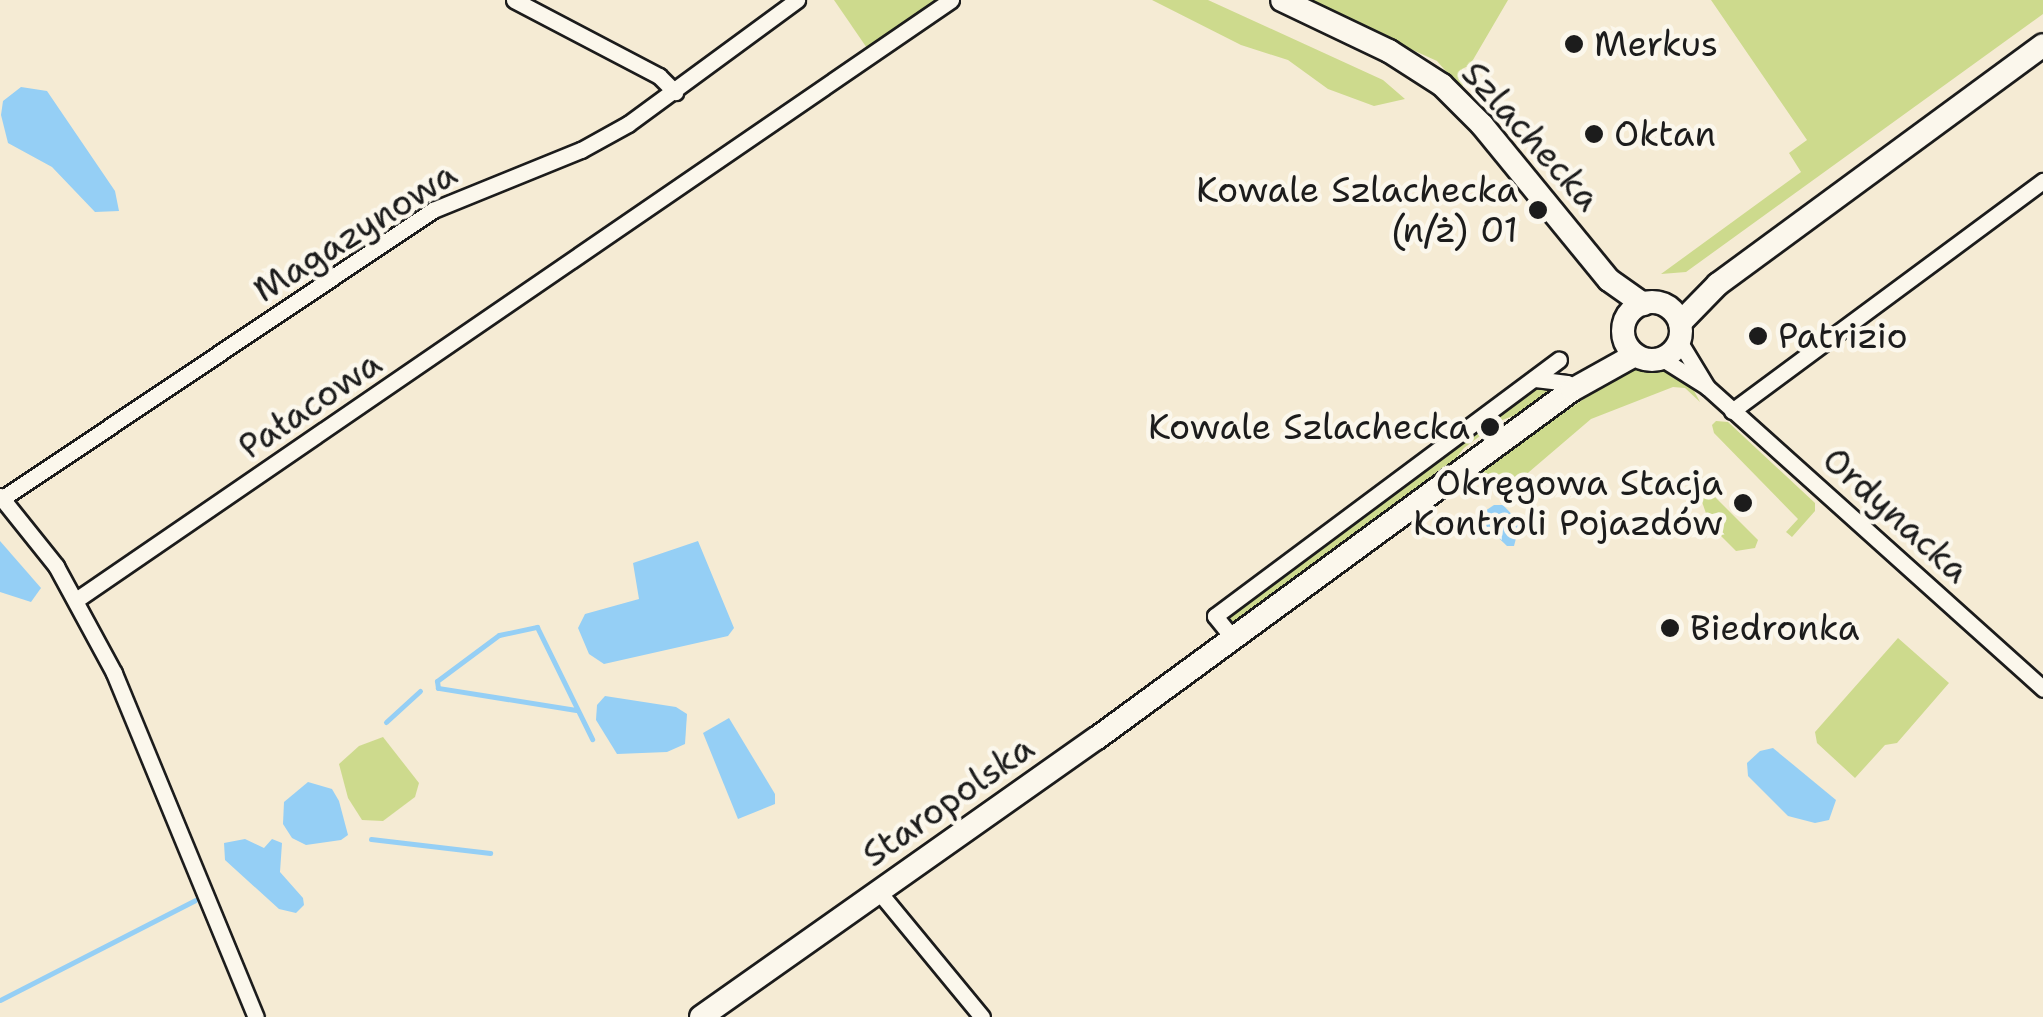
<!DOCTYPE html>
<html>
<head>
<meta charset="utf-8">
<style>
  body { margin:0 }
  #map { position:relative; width:2043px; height:1017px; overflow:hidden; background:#f5ebd4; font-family:"Shantell Sans",sans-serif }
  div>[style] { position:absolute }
  .green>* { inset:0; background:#cdda8d }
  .water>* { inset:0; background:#95cff5 }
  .stream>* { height:5px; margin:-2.5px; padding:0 2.5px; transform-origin:2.5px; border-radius:2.5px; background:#95cff5 }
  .roads { filter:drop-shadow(2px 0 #1c1c1c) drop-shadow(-2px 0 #1c1c1c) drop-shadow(0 2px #1c1c1c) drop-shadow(0 -2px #1c1c1c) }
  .street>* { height:15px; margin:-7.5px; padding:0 7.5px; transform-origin:7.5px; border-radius:7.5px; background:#fbf7ec }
  .secondary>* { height:22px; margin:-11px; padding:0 11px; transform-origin:11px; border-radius:11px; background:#fbf7ec }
  .secondary>.ring { margin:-11px; padding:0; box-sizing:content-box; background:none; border:22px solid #fbf7ec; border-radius:50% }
  .dots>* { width:28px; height:28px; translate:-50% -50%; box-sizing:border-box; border:5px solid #fbf7ec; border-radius:50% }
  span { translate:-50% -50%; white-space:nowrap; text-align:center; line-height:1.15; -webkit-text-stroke:9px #fbf7ec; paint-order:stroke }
  .poi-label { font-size:35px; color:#1c1c1c }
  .left { translate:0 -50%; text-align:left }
  .right { translate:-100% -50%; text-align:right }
  .street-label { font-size:35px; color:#1c1c1c }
</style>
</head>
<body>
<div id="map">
  <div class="green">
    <div style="clip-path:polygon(834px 0,942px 0,869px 51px)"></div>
    <div style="clip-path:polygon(1152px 0,1208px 0,1383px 80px,1405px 99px,1374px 106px,1328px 89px,1288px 60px,1241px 45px)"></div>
    <div style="clip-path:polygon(1302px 0,1508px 0,1470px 65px,1462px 69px,1463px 91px,1437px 61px)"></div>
    <div style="clip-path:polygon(1711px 0,2043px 0,2043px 14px,1686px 272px,1661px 274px,1801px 172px,1789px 153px,1807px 140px)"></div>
    <div style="clip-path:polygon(1629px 368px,1666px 372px,1692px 387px,1700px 402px,1685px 388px,1673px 387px,1591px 419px,1523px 477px,1461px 483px)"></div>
    <div style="clip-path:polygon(1540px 386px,1559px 387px,1538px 406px,1500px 421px,1464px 448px,1443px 474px,1240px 621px,1231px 621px,1231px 609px)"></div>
    <div style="clip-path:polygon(1716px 421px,1728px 422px,1815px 503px,1815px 511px,1792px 537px,1786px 532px,1798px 519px,1714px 433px,1712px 425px)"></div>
    <div style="clip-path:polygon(1709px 484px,1706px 488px,1758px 540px,1755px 548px,1736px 551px,1710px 525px,1700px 496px,1703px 485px)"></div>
    <div style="clip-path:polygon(1898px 638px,1949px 683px,1897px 743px,1885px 745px,1855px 778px,1817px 743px,1815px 732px)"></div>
    <div style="clip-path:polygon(383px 737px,419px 783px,415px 797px,383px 821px,362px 820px,348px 798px,339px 764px,359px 746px)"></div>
  </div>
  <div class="water">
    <div style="clip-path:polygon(21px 87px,47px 91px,115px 191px,119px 211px,95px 212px,52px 167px,8px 143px,1px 115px,3px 101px)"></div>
    <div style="clip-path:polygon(1494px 505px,1503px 505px,1520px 523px,1514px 546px,1507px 546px,1484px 524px,1482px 513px)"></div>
    <div style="clip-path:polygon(0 541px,41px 588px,31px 602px,0 592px)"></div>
    <div style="clip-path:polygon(698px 541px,734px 628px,728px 636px,604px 664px,589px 654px,578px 628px,585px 614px,639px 599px,633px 563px)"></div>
    <div style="clip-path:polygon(605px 696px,676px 707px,687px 714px,685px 744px,667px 752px,617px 754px,596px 720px,597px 705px)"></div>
    <div style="clip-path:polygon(729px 718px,775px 794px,775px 804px,738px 819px,703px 733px)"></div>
    <div style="clip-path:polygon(1773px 748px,1836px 800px,1829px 820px,1815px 823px,1788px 816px,1748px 776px,1747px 763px,1760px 751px)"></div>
    <div style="clip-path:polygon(308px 782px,332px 789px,339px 801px,348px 835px,341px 840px,306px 845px,292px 838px,283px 824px,284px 802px)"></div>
    <div style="clip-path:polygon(245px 839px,264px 848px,272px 839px,282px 843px,280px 872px,303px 898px,304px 905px,296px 913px,279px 909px,225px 860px,224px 843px)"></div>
  </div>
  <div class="stream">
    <div style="left:576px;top:710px;width:140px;rotate:-170.9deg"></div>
    <div style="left:438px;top:688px;width:7px;rotate:-98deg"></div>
    <div style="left:437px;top:681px;width:77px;rotate:-36.6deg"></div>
    <div style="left:499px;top:635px;width:39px;rotate:-12deg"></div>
    <div style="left:537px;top:627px;width:125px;rotate:63.8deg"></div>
    <div style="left:386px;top:722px;width:46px;rotate:-42.4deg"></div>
    <div style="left:371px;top:839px;width:120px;rotate:6.7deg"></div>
    <div style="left:0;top:1000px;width:219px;rotate:-27.1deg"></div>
  </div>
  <div class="roads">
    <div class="street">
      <div style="left:514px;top:0;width:164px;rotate:27.7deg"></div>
      <div style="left:659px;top:76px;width:23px;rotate:45deg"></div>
      <div style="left:1679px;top:341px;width:54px;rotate:58.7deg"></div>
      <div style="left:1661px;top:358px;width:54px;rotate:32.2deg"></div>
      <div style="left:1707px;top:387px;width:452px;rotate:41.9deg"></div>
      <div style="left:1535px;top:379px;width:32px;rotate:7deg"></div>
      <div style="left:1567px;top:383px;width:9px;rotate:54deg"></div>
      <div style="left:1732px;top:411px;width:387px;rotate:-36.5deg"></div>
      <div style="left:0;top:496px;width:90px;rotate:51.3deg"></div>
      <div style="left:56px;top:566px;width:122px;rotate:61.5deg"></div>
      <div style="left:114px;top:673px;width:372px;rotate:67.6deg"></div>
      <div style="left:3px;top:498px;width:518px;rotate:-33.81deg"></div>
      <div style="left:433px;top:210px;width:160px;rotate:-22.1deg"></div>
      <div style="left:581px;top:150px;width:54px;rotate:-29deg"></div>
      <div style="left:628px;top:124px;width:210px;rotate:-36.3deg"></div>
      <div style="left:76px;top:600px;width:1061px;rotate:-34.44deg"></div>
      <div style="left:1232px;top:637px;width:27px;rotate:-129deg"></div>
      <div style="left:1215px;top:616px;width:429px;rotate:-36.7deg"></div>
      <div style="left:879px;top:892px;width:162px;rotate:50.5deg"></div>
    </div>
    <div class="secondary">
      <div style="left:1282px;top:0;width:119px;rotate:25.5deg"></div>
      <div style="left:1389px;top:51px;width:63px;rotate:32.7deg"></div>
      <div style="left:1442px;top:85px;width:57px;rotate:45deg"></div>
      <div style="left:1482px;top:125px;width:200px;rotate:50.7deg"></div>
      <div style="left:1609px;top:280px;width:42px;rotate:35.2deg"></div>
      <div class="ring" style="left:1623px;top:302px;width:36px;height:36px"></div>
      <div style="left:1680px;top:323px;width:54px;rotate:-45.7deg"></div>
      <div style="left:1718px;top:284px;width:403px;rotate:-36.3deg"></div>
      <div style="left:701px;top:1017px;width:484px;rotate:-35.2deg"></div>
      <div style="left:1097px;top:738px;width:589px;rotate:-36.23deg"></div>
      <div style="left:1572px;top:390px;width:72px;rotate:-29.1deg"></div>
    </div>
  </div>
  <div class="dots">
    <div style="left:1574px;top:44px;background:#1c1c1c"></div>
    <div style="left:1594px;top:134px;background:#1c1c1c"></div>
    <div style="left:1538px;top:210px;background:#1c1c1c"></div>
    <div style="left:1758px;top:336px;background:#1c1c1c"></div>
    <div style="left:1490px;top:427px;background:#1c1c1c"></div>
    <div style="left:1743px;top:503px;background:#1c1c1c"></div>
    <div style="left:1670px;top:628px;background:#1c1c1c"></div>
  </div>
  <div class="poi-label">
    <span class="left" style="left:1594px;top:44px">Merkus</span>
    <span class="left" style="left:1614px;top:134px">Oktan</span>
    <span class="right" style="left:1518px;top:210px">Kowale Szlachecka<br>(n/ż) 01</span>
    <span class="left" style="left:1778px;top:336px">Patrizio</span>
    <span class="right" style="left:1470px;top:427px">Kowale Szlachecka</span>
    <span class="right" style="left:1723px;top:503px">Okręgowa Stacja<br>Kontroli Pojazdów</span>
    <span class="left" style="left:1690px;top:628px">Biedronka</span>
  </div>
  <div class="street-label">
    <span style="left:1531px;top:136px;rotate:48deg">Szlachecka</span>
    <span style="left:355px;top:232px;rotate:-32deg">Magazynowa</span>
    <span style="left:310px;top:405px;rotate:-34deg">Pałacowa</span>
    <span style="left:1896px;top:515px;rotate:42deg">Ordynacka</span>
    <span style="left:948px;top:801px;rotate:-35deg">Staropolska</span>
  </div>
</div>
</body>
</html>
